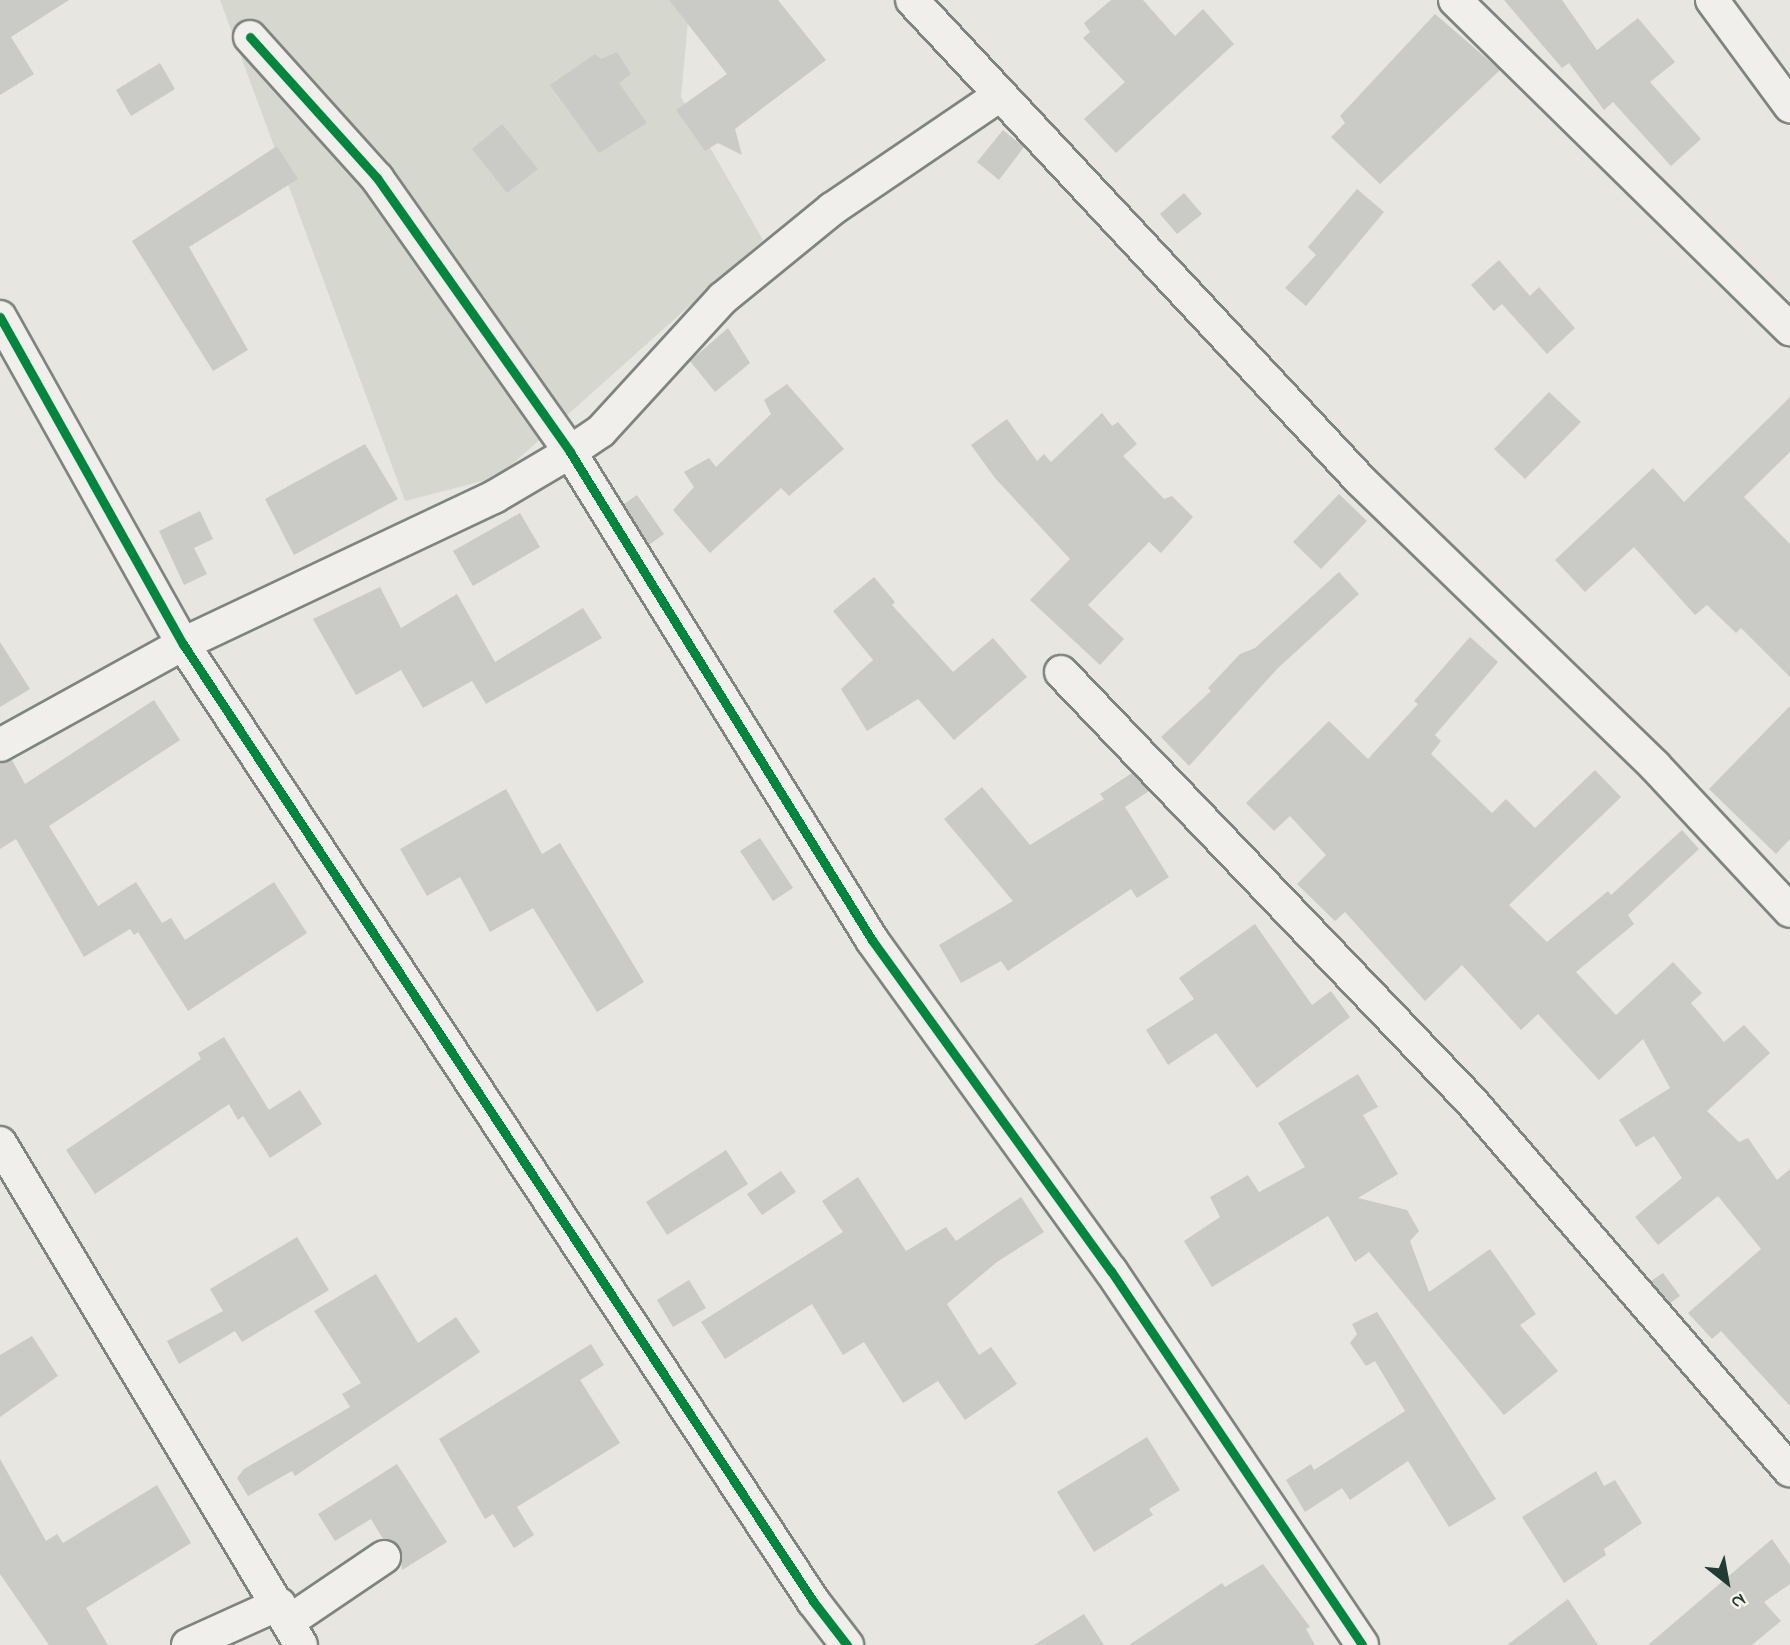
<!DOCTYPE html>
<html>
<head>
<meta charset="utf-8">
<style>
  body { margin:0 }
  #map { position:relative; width:1790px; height:1645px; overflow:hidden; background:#e7e6e0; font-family:"Indie Flower",sans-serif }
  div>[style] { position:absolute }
  .green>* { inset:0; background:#d6d8cf }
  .building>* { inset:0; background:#cacbc6 }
  .roads { filter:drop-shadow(2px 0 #7e847f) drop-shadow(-2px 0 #7e847f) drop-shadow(0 2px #7e847f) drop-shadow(0 -2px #7e847f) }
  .minor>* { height:32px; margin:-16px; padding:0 16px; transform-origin:16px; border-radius:16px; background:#f0efeb }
  .cycleway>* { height:9px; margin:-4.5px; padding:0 4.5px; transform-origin:4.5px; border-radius:4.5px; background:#00873e }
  span { translate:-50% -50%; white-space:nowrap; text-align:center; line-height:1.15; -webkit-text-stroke:7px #f7f3e8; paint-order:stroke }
  .north { position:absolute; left:1692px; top:1547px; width:70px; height:70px; -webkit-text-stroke:5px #f7f3e8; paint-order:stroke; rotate:149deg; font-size:19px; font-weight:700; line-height:28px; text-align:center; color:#1f3d34 }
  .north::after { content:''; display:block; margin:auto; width:24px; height:32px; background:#1f3d34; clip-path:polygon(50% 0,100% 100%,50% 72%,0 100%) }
</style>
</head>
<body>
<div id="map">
  <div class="green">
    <div style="clip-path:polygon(220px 0,690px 0,681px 97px,763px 240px,498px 477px,405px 501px)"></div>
  </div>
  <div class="building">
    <div style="clip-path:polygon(0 0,69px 0,11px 37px,34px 74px,0 95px)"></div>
    <div style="clip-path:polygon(669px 0,778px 0,826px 60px,735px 129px,742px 155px,718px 143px,705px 151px,676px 110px,727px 74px)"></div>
    <div style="clip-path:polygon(1111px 0,1143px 0,1175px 36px,1203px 9px,1234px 44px,1116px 153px,1084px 119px,1125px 82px,1083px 38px,1090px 32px,1084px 23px)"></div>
    <div style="clip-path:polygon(1504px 0,1562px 0,1597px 50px,1638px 18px,1675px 62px,1650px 82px,1701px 139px,1671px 166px,1613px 102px,1604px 110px,1569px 63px,1562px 68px)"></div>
    <div style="clip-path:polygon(1435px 14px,1500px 70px,1380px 184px,1331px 137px,1345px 123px,1340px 116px)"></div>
    <div style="clip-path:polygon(617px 52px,631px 74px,619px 83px,647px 123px,599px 153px,550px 85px,595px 54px,601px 59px)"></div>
    <div style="clip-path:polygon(160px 63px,175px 89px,131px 116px,116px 90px)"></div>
    <div style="clip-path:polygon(502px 124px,538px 169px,507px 193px,472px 149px)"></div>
    <div style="clip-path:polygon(1003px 130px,1024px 147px,999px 180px,977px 162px)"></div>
    <div style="clip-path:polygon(277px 146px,298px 179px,189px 247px,248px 350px,213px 371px,132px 241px)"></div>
    <div style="clip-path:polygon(1357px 189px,1384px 212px,1306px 306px,1285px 288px,1316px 255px,1308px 247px)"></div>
    <div style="clip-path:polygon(1184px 193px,1202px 214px,1177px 234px,1160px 214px)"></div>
    <div style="clip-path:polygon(1499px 260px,1530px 296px,1539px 287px,1575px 328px,1547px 354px,1502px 304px,1494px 311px,1471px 285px)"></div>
    <div style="clip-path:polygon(728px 328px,750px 363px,715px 392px,690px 361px)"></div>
    <div style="clip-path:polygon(787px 384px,844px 449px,789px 496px,781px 488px,710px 553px,673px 510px,694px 487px,684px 472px,709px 458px,716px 467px,771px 414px,764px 400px)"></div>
    <div style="clip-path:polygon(1549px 392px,1581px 422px,1525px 479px,1494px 449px)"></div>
    <div style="clip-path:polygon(1790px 397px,1790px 452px,1744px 497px,1790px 544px,1790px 677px,1741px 628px,1736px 633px,1707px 605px,1695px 615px,1634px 547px,1585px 592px,1555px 560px,1653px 468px,1684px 502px)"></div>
    <div style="clip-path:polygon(1102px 413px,1112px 426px,1118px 422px,1137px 444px,1123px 456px,1164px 499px,1172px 496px,1193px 517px,1161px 553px,1149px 542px,1088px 605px,1124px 639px,1100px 665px,1030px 600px,1070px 559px,995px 478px,971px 445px,1007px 419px,1037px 461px,1044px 454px,1051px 462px)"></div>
    <div style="clip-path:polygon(365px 444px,398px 499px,294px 555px,265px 499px)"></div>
    <div style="clip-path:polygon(1339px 494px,1367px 521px,1321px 569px,1293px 542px)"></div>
    <div style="clip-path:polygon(637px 495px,664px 534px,649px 545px,624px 504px)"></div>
    <div style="clip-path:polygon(200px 511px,213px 539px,194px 548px,207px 574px,184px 585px,159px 531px)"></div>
    <div style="clip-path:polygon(520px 513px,540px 547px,473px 586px,453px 551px)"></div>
    <div style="clip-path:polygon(1339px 572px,1359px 594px,1278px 668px,1189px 766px,1161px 737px,1211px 691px,1208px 688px,1240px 654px,1255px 648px)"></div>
    <div style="clip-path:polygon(874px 577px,895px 602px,892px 605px,953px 672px,993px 638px,1027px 677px,954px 740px,918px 699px,867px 731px,841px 689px,873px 660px,833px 611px)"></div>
    <div style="clip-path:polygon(380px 587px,401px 628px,457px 594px,495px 662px,583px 608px,602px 638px,486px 704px,472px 681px,423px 708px,401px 670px,356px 695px,313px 619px)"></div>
    <div style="clip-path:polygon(1470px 637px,1498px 662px,1435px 735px,1441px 741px,1431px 754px,1492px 813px,1506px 799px,1535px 828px,1595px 770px,1621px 797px,1509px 905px,1547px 942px,1608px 891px,1611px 895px,1682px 830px,1699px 849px,1628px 915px,1634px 924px,1576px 972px,1616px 1015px,1673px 962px,1702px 993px,1691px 1003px,1724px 1042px,1744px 1025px,1770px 1053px,1707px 1111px,1739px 1142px,1748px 1138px,1777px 1180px,1790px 1169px,1790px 1406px,1721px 1331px,1712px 1339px,1688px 1313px,1761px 1249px,1718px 1196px,1658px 1245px,1635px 1217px,1682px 1178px,1654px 1136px,1636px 1147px,1619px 1120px,1670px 1088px,1643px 1039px,1599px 1080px,1538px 1014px,1521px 1030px,1462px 965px,1425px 1001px,1345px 912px,1335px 921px,1297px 884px,1326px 855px,1290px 816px,1274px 831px,1246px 803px,1329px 721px,1368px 759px,1418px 704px,1414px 701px)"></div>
    <div style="clip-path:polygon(0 642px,30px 689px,0 707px)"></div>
    <div style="clip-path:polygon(154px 700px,180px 740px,49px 826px,98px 906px,136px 882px,162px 923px,171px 918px,185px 940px,274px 882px,307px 933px,188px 1011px,138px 932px,134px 935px,130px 929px,84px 957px,16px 839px,0 849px,0 763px,12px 760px,25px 784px)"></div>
    <div style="clip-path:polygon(1790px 706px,1790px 839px,1776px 854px,1709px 789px)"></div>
    <div style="clip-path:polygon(1132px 773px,1149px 791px,1125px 807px,1169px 877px,1137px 898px,1131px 889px,1008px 971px,1001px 961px,961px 983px,939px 945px,1013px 901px,944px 819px,982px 787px,1030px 845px,1104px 799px,1100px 794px)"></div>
    <div style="clip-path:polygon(506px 789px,542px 854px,560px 843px,644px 982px,597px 1012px,533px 908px,490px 932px,460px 877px,427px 896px,400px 849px)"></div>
    <div style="clip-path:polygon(760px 838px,793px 888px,773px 901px,740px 851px)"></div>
    <div style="clip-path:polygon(1255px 924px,1312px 1005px,1331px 991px,1350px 1017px,1257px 1088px,1216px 1033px,1168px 1065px,1146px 1030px,1194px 999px,1179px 978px)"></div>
    <div style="clip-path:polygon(224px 1037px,269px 1110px,300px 1090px,322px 1124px,270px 1158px,243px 1116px,238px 1120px,229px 1104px,95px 1194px,66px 1150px,201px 1059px,198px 1053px)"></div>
    <div style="clip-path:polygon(1358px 1074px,1378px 1107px,1363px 1115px,1398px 1174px,1358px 1198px,1407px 1210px,1419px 1231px,1410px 1241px,1429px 1292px,1490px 1249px,1536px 1314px,1520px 1325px,1558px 1371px,1504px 1415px,1369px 1252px,1355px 1262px,1328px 1216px,1212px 1287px,1184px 1241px,1220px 1217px,1210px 1197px,1248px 1175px,1259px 1192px,1305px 1167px,1278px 1123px)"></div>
    <div style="clip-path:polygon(726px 1150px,748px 1184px,667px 1235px,646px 1202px)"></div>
    <div style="clip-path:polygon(781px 1171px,796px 1192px,762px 1215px,747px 1194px)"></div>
    <div style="clip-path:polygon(858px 1177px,906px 1251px,946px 1227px,956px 1241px,1021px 1197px,1044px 1232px,997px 1262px,947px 1304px,979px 1355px,991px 1347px,1017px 1384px,965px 1420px,938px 1381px,903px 1403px,864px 1342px,843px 1355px,812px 1304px,725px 1359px,701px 1322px,843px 1232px,822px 1201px)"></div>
    <div style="clip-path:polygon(297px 1237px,329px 1290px,242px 1342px,235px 1331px,179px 1364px,167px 1341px,223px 1311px,210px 1289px)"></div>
    <div style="clip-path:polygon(1663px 1273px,1680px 1296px,1670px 1303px,1651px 1281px)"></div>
    <div style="clip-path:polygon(376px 1274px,418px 1343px,456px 1317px,480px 1352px,295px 1476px,292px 1471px,248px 1496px,237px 1478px,244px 1469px,350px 1407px,342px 1394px,361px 1383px,314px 1311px)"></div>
    <div style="clip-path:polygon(689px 1280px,706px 1308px,673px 1327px,657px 1300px)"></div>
    <div style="clip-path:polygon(1377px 1312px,1496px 1499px,1449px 1527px,1408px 1461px,1350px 1500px,1342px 1488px,1305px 1512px,1286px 1480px,1311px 1464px,1314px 1470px,1405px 1411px,1375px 1361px,1366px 1366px,1350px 1343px,1357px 1334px,1352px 1324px)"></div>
    <div style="clip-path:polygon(32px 1336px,58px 1376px,0 1417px,0 1355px)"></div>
    <div style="clip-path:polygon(591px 1344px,604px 1365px,580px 1380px,620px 1443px,517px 1507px,534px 1535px,514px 1548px,493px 1514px,485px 1519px,439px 1439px)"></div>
    <div style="clip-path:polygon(1147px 1437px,1180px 1490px,1149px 1509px,1153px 1515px,1094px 1552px,1057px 1492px)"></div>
    <div style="clip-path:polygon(0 1459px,46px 1541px,57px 1534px,63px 1543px,157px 1485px,191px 1543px,86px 1608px,108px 1645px,49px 1645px,0 1574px)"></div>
    <div style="clip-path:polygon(397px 1464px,447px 1542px,402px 1570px,400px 1547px,383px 1539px,371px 1519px,335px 1541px,318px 1514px)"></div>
    <div style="clip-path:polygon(1596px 1471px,1604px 1486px,1615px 1480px,1642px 1523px,1604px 1549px,1606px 1555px,1564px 1583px,1522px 1517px)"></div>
    <div style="clip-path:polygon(1772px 1539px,1790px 1565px,1790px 1584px,1764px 1602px,1781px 1621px,1752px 1645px,1648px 1645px)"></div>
    <div style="clip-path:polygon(1263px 1564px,1310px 1627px,1306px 1629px,1315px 1645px,1129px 1645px,1222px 1583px,1225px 1587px)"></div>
    <div style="clip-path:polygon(1568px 1599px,1598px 1645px,1507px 1645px)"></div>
    <div style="clip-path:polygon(1084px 1614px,1104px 1645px,1034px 1645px)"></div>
  </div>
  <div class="roads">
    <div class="minor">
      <div style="left:912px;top:0;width:658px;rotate:46.97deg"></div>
      <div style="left:1361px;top:481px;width:409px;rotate:44.1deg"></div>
      <div style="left:1655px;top:766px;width:198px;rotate:47deg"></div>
      <div style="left:1455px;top:0;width:470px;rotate:44.5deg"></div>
      <div style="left:1712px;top:0;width:132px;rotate:53.7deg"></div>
      <div style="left:250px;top:37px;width:190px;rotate:48deg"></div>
      <div style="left:377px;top:178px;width:335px;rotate:54.8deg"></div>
      <div style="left:570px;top:452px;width:574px;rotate:58.25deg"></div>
      <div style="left:872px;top:940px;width:408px;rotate:54.2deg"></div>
      <div style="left:1111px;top:1271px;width:450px;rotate:56.1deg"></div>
      <div style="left:0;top:317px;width:375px;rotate:60.8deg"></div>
      <div style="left:183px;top:644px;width:1146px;rotate:56.64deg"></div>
      <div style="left:813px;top:1601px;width:56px;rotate:52.3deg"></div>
      <div style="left:1061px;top:672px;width:593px;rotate:46.3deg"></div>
      <div style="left:1471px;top:1101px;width:488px;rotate:49.2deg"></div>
      <div style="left:0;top:745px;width:209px;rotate:-28.9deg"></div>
      <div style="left:183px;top:644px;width:344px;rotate:-25.3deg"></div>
      <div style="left:494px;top:497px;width:88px;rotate:-30.6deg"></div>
      <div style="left:570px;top:452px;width:37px;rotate:-34deg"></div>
      <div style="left:601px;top:431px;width:180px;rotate:-47.5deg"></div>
      <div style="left:723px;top:298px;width:141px;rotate:-39.2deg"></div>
      <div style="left:832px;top:209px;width:203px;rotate:-34.2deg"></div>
      <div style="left:0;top:1143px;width:585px;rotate:59.05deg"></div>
      <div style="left:288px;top:1622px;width:116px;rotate:-34.1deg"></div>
      <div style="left:188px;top:1645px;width:100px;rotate:-24.3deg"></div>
    </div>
  </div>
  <div class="cycleway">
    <div style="left:250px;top:37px;width:190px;rotate:48deg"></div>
    <div style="left:377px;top:178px;width:335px;rotate:54.8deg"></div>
    <div style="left:570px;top:452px;width:574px;rotate:58.25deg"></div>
    <div style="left:872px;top:940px;width:408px;rotate:54.2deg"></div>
    <div style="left:1111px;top:1271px;width:450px;rotate:56.1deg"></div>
    <div style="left:0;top:317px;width:375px;rotate:60.8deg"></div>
    <div style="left:183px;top:644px;width:1146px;rotate:56.64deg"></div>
    <div style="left:813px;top:1601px;width:56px;rotate:52.3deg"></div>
  </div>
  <div class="north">N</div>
</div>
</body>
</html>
